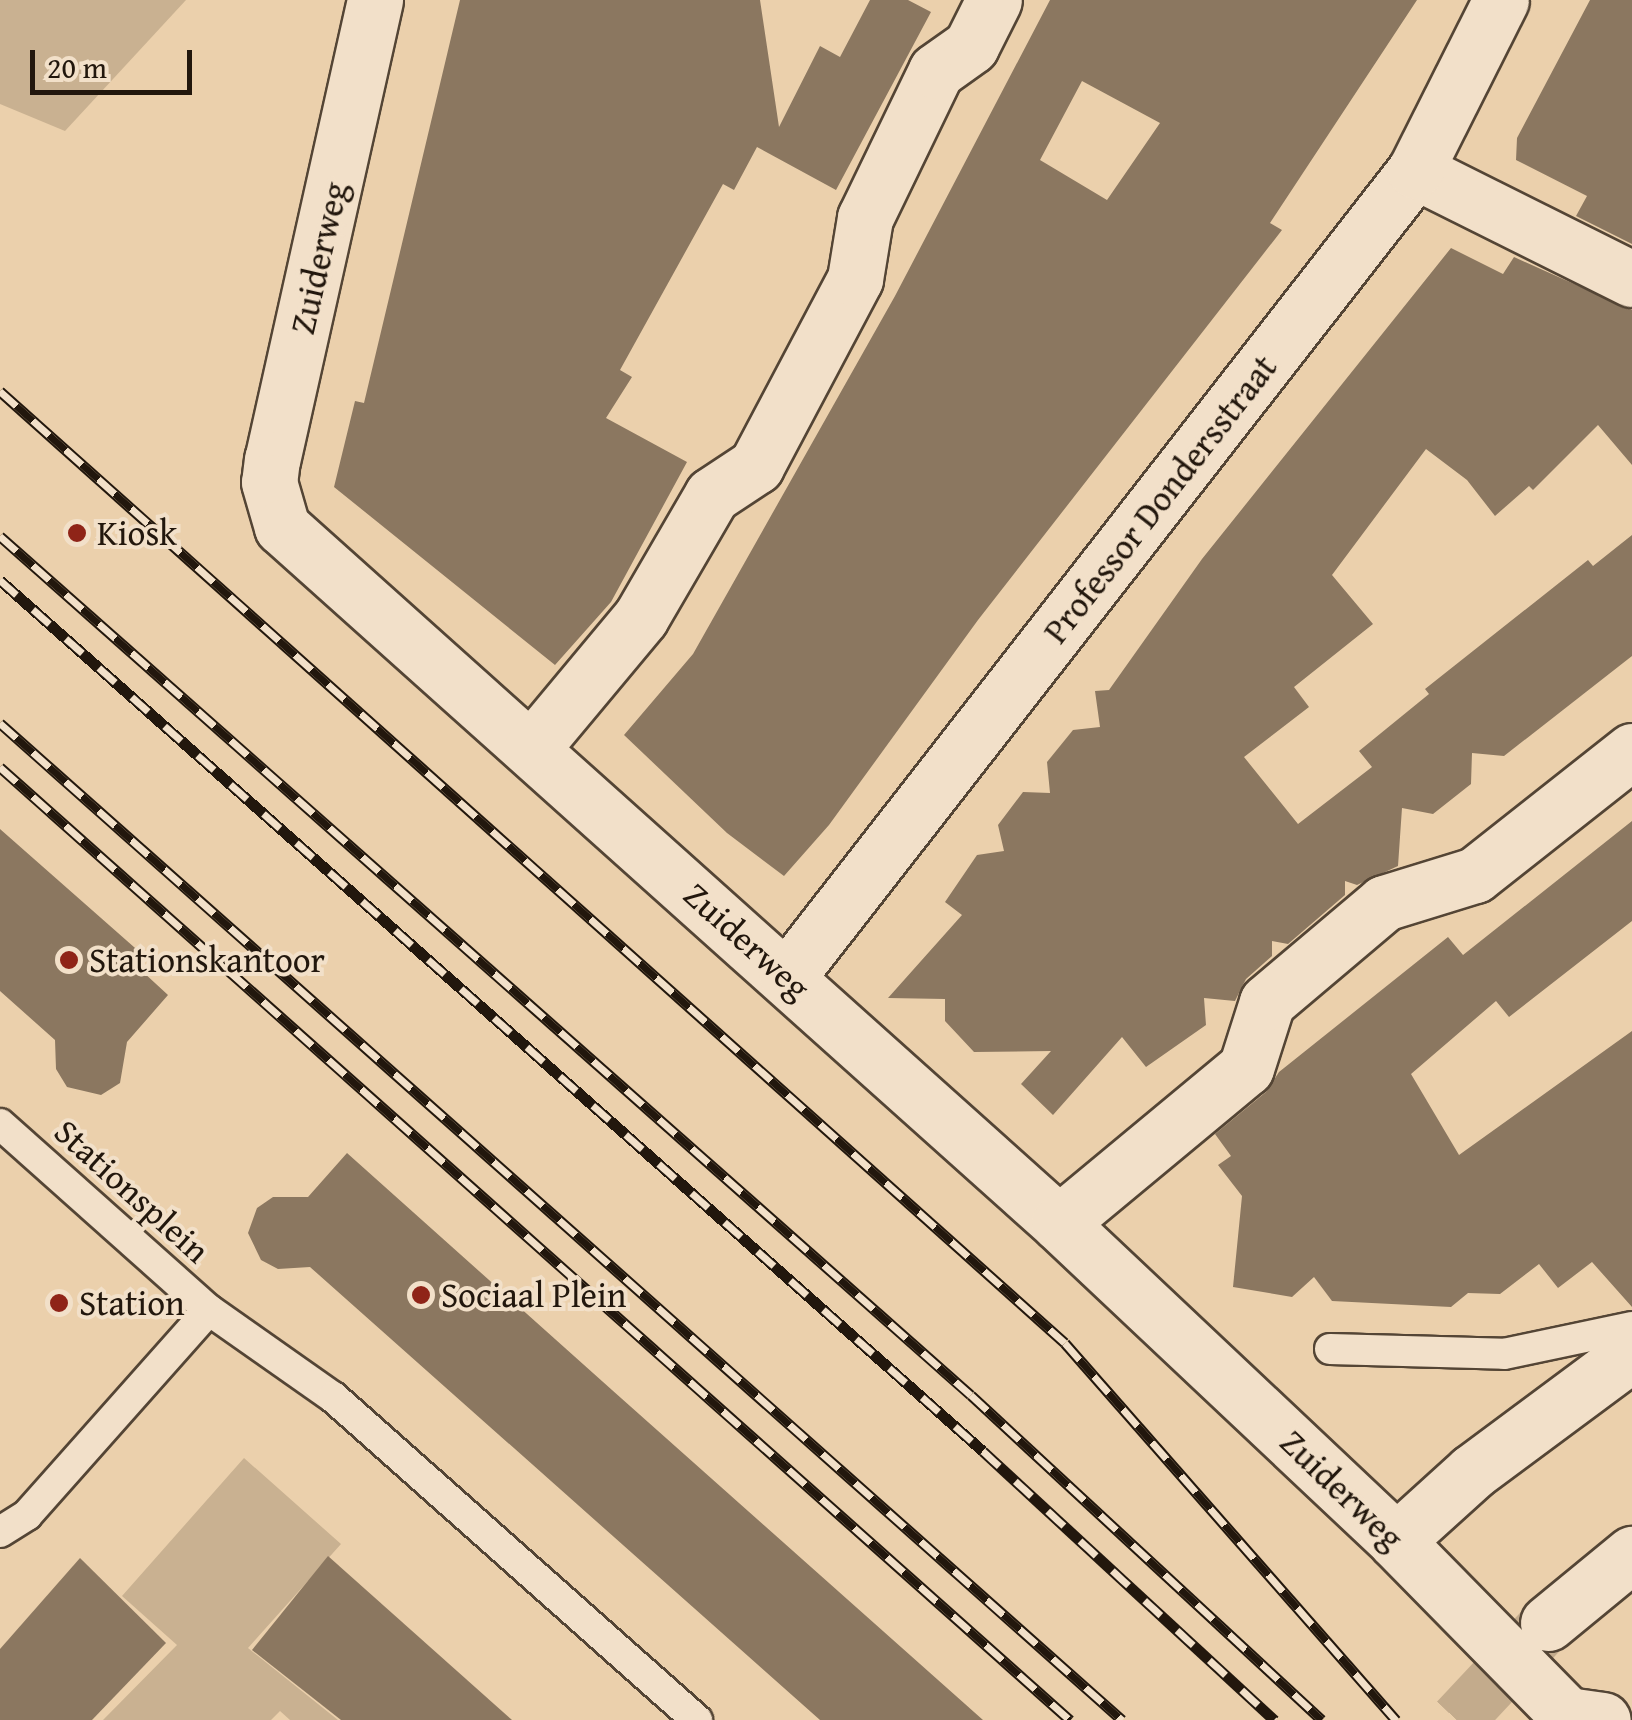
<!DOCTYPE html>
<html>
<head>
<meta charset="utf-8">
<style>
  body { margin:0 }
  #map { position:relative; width:1632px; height:1720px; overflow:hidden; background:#ebd0ac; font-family:"Gentium Book Plus",serif }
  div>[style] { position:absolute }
  .green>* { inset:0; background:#c9b191 }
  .building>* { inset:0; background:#8b7760 }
  .secondary-tunnel>* { height:55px; margin-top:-27.5px; transform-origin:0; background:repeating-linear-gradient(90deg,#c3ab8c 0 55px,transparent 0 83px) }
  .roads { filter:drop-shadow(2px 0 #544535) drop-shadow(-2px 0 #544535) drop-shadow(0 2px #544535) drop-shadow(0 -2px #544535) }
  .service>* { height:30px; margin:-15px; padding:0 15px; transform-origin:15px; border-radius:15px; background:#f2e0c9 }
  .minor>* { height:55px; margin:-27.5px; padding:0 27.5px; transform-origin:27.5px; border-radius:27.5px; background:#f2e0c9 }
  .secondary>* { height:55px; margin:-27.5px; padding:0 27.5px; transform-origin:27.5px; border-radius:27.5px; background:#f2e0c9 }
  .rail>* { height:11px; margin-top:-5.5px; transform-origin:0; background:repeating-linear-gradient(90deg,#f2e0c9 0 22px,#22170d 0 44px); box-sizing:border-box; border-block:2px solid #22170d }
  .dots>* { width:28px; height:28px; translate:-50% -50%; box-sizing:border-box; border:5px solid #f2e0c9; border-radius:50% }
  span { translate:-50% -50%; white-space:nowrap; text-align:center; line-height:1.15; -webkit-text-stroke:8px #f2e0c9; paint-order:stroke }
  .street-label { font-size:35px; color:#22170d }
  .poi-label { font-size:35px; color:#22170d }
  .left { translate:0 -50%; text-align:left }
  .scale { position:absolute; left:30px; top:50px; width:162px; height:45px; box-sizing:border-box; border:5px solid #22170d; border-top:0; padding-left:12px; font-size:30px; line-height:35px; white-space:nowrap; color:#22170d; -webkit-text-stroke:8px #f2e0c9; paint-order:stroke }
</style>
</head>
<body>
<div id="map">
  <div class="green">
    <div style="clip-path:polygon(0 0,186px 0,65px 131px,0 104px)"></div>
    <div style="clip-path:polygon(244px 1458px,341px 1544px,248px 1648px,338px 1720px,290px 1720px,280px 1711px,271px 1720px,103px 1720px,177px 1645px,122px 1596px)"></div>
  </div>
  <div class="building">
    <div style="clip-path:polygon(460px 0,760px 0,779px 127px,820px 46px,840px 57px,870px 0,908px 0,931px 12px,836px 190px,757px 147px,734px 190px,723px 184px,620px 370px,632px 377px,606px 418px,687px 462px,611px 602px,555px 665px,334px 487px,355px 401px,364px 403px)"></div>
    <div style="clip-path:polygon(evenodd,1050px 0,1417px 0,1270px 223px,1282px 230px,978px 620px,829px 825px,784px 876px,727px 833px,624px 735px,693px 654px,895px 296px,1050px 0,1082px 81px,1160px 123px,1107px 200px,1040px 160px,1082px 81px)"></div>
    <div style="clip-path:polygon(1590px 0,1632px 0,1632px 244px,1576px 216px,1587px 196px,1516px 160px,1517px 138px)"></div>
    <div style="clip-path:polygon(1451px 248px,1503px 274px,1514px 257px,1632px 310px,1632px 465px,1598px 425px,1533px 490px,1529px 486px,1495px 516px,1467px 480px,1426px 449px,1332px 575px,1373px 624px,1294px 687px,1309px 707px,1244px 757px,1298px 824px,1372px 767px,1359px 751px,1429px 694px,1425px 689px,1588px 560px,1593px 566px,1632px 535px,1632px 656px,1504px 756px,1472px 753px,1471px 784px,1433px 814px,1402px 808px,1398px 866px,1357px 885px,1345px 881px,1345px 895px,1288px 944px,1272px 941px,1272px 956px,1246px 979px,1235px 1001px,1204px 998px,1206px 1025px,1146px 1067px,1122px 1037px,1053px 1115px,1021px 1084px,1051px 1051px,974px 1052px,945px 1021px,945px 999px,888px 998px,962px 915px,945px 902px,977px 855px,1004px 851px,998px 825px,1023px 792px,1050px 793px,1047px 762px,1073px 730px,1100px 727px,1095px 691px,1109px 690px,1202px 559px)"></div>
    <div style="clip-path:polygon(1632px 821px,1632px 921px,1509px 1017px,1496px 1001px,1411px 1074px,1459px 1155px,1632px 1031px,1632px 1307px,1592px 1262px,1558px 1288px,1539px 1264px,1500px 1294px,1468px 1293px,1451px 1307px,1332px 1301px,1314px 1277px,1292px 1297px,1233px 1287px,1242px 1196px,1218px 1165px,1231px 1156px,1215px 1134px,1266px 1092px,1279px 1072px,1448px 937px,1463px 955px)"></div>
    <div style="clip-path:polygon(0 829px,143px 955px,130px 960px,168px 995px,127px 1042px,120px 1083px,101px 1095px,67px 1087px,56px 1069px,55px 1040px,0 991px)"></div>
    <div style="clip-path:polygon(347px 1153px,612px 1390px,983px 1720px,820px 1720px,310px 1267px,278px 1269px,261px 1260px,248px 1233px,257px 1208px,273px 1197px,308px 1197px)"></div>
    <div style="clip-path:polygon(328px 1556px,512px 1720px,341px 1720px,252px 1650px)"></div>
    <div style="clip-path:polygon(80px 1558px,166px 1643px,92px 1720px,0 1720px,0 1649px)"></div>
  </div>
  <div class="secondary-tunnel">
    <div style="left:1457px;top:1720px;width:127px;rotate:-46.9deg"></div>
  </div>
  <div class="roads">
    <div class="service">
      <div style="left:0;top:1124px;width:280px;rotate:41.7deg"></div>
      <div style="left:209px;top:1310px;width:151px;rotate:35.1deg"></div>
      <div style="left:333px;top:1397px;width:487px;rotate:41.6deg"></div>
      <div style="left:1330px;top:1349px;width:174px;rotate:1.6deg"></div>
      <div style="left:1504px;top:1354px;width:131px;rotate:-11.9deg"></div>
      <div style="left:0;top:1532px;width:32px;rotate:-32deg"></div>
      <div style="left:27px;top:1515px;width:274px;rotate:-48.4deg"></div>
    </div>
    <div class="minor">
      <div style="left:375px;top:0;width:470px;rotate:102.6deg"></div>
      <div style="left:272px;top:459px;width:23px;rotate:97deg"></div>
      <div style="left:269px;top:482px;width:47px;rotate:73.9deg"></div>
      <div style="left:282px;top:527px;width:1043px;rotate:41.85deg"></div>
      <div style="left:1059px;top:1223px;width:463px;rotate:43.3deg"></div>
      <div style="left:1396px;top:1541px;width:244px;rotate:45.5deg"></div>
      <div style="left:1567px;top:1715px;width:36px;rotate:8deg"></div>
      <div style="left:1415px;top:171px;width:242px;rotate:26.5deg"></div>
      <div style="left:532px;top:748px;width:170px;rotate:-50.2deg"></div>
      <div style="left:641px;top:617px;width:141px;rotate:-59.8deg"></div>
      <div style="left:712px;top:495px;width:53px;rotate:-33.4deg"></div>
      <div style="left:756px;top:466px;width:212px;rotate:-62.1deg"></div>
      <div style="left:855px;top:279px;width:62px;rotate:-80.7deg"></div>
      <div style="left:865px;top:218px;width:163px;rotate:-64.2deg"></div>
      <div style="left:936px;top:71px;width:43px;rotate:-35.5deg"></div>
      <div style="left:971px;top:46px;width:51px;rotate:-63.4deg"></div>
      <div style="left:787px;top:977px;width:1022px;rotate:-52.08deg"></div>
      <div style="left:1415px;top:171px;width:191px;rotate:-63.3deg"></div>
      <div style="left:1059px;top:1223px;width:243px;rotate:-39.7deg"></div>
      <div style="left:1246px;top:1068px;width:69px;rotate:-72.3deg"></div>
      <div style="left:1267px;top:1002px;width:153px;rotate:-40.2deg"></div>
      <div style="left:1384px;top:903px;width:95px;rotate:-17.1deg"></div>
      <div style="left:1475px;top:875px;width:200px;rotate:-38.3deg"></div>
      <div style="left:1396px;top:1541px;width:103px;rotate:-42.2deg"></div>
      <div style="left:1472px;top:1472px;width:199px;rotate:-36.6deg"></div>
    </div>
    <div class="secondary">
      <div style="left:1548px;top:1623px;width:109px;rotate:-39.4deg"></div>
    </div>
  </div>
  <div class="rail">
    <div style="left:0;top:391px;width:1428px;rotate:41.79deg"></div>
    <div style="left:1065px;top:1343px;width:502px;rotate:48.72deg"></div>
    <div style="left:0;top:536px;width:1296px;rotate:41.5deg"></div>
    <div style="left:971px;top:1395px;width:478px;rotate:42.8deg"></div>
    <div style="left:0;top:580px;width:1313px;rotate:41.54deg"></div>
    <div style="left:983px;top:1451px;width:397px;rotate:42.7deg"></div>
    <div style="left:0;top:723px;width:1501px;rotate:41.62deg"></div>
    <div style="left:0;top:767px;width:1433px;rotate:41.69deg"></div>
  </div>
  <div class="dots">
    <div style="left:77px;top:533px;background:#8f2418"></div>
    <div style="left:69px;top:960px;background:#8f2418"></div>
    <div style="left:421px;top:1295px;background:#8f2418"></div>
    <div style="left:59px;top:1303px;background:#8f2418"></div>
  </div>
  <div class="street-label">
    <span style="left:319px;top:258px;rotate:-77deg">Zuiderweg</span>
    <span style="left:1160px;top:499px;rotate:-52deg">Professor Dondersstraat</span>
    <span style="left:747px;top:941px;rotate:42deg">Zuiderweg</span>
    <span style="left:132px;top:1191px;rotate:42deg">Stationsplein</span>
    <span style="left:1342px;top:1490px;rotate:44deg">Zuiderweg</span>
  </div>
  <div class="poi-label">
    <span class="left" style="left:97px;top:533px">Kiosk</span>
    <span class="left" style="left:89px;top:960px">Stationskantoor</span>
    <span class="left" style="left:441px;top:1295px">Sociaal Plein</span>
    <span class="left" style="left:79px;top:1303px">Station</span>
  </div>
  <div class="scale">20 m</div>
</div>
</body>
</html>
